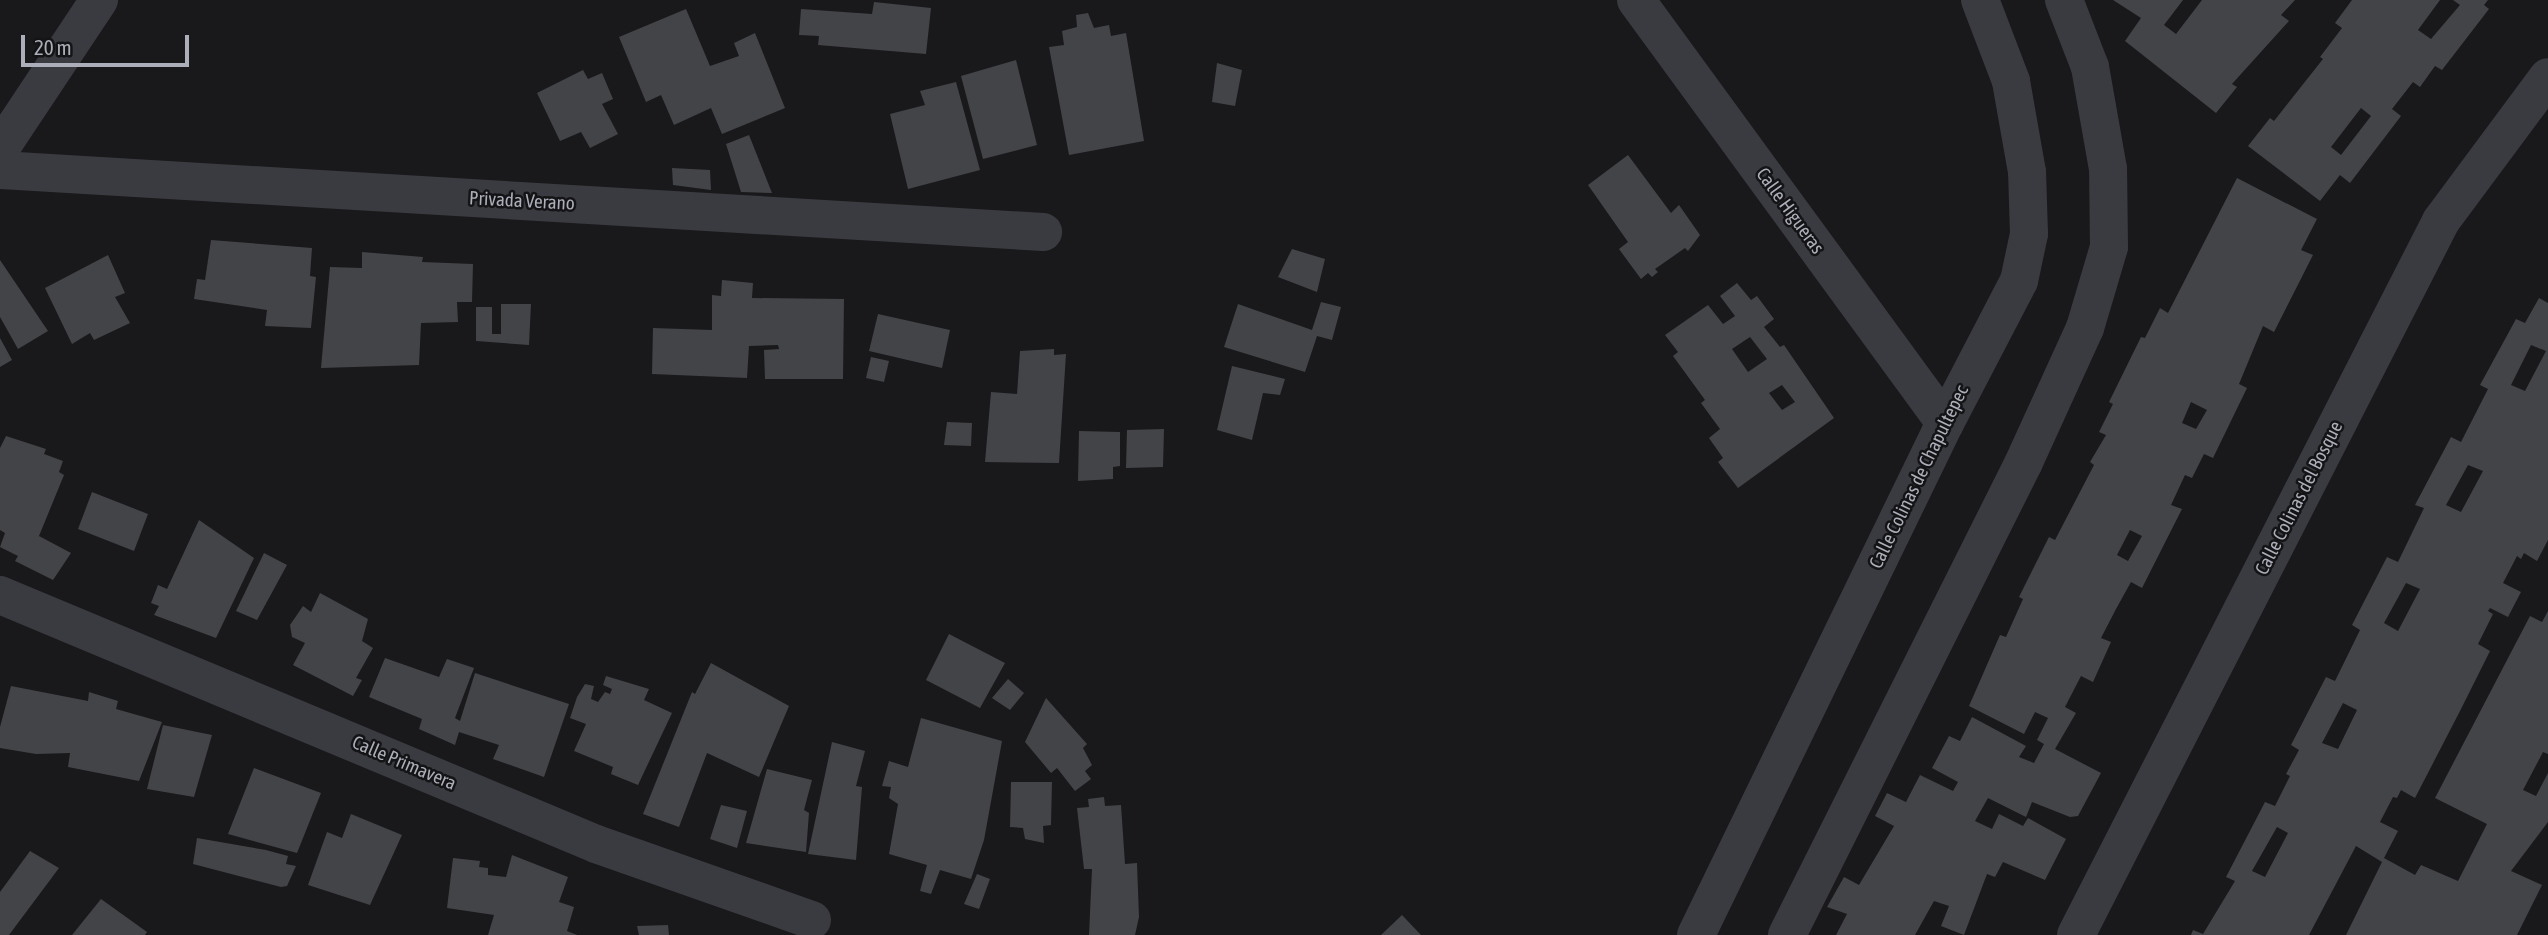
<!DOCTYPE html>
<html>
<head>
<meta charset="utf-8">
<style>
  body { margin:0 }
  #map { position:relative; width:2548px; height:935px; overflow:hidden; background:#19191b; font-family:"Asap Condensed",sans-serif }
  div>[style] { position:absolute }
  .building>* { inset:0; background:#434448 }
  .minor>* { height:38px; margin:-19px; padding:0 19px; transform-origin:19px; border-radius:19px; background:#3a3b40 }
  .tertiary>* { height:38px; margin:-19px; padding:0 19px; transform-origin:19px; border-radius:19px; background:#3a3b40 }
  span { translate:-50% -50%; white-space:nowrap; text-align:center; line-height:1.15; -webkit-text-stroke:5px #141416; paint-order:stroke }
  .street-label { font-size:19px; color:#acafb9 }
  .scale { position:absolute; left:21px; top:35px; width:168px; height:32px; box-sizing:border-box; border:4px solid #acafb9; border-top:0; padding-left:9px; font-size:21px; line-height:24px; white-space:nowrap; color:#acafb9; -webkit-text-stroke:5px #141416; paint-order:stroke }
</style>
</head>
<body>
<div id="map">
  <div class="building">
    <div style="clip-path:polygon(2113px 0,2183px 0,2164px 25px,2176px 34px,2202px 0,2295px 0,2281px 15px,2289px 21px,2232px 84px,2237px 87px,2216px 113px,2125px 41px,2141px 18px)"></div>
    <div style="clip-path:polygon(evenodd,2352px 0,2440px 0,2418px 30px,2431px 39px,2460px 5px,2453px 0,2488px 0,2484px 5px,2489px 9px,2442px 70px,2435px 66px,2420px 87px,2413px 82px,2392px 109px,2401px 116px,2350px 183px,2340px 175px,2320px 201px,2248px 146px,2270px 118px,2274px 121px,2323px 59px,2320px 57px,2342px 28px,2335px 23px,2352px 0,2361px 108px,2371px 116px,2341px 155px,2331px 147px,2361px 108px)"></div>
    <div style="clip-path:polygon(874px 2px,931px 8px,926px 54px,818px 45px,819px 36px,799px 35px,801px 9px,872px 14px)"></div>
    <div style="clip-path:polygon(686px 9px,710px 66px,739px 56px,734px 43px,755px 33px,785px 108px,722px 134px,711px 108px,674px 125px,661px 95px,646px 102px,619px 37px)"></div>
    <div style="clip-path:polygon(1088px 13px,1094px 28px,1109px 25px,1111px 36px,1126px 33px,1144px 141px,1069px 155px,1049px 47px,1064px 45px,1062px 31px,1077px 27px,1076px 15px)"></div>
    <div style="clip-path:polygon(1016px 60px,1037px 145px,983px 159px,961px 76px)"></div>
    <div style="clip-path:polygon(1217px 63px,1242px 70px,1235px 106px,1212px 102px)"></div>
    <div style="clip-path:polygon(583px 70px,588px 79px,602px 73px,613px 99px,602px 104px,618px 134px,590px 148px,581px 132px,560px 141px,537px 93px)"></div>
    <div style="clip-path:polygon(956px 82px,980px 170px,908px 189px,890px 114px,925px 105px,920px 91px)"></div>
    <div style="clip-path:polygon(749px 135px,772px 193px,741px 192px,726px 144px)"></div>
    <div style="clip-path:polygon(1628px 155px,1671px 213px,1679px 205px,1700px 235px,1688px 251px,1685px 248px,1655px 269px,1658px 272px,1652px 277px,1648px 273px,1641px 279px,1619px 249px,1628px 242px,1588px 185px)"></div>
    <div style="clip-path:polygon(672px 168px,710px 170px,711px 190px,673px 185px)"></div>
    <div style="clip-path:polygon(evenodd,2237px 178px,2317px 219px,2301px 250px,2313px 255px,2274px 332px,2263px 326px,2239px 384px,2247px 388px,2213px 458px,2204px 454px,2192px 478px,2185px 475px,2171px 505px,2182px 509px,2142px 588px,2131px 582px,2116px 609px,2101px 638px,2111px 642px,2093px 682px,2081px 676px,2065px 707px,2076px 713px,2055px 749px,2101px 773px,2078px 816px,2070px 817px,2032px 802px,2026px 817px,1988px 798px,1975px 821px,1992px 829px,1999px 814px,2023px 826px,2028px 818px,2066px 839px,2045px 880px,2003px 862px,1995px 877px,1987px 874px,1964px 935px,1941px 926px,1949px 906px,1934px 901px,1915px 935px,1836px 935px,1847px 914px,1827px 907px,1844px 877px,1859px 885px,1894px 826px,1875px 816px,1887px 793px,1906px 802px,1920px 775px,1953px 791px,1958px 782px,1932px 768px,1949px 736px,1960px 741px,1972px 717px,2026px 746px,2019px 757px,2034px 763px,2044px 744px,2037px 740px,2048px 718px,2035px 712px,2024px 734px,1969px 706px,2000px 635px,2006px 637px,2023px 599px,2019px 597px,2049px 537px,2055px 540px,2094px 465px,2090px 462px,2106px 435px,2099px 432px,2113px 404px,2109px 402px,2141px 337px,2145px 338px,2160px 308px,2168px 313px,2237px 178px,2191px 402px,2207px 410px,2196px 429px,2182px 423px,2191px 402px,2237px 178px,2130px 530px,2142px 536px,2128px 561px,2117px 555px,2130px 530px)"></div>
    <div style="clip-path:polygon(211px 240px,312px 248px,310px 276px,316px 277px,311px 328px,265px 326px,267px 310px,194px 299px,197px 279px,205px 280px)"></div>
    <div style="clip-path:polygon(1292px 249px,1325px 259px,1317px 292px,1278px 277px)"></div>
    <div style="clip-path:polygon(362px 252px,423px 257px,422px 262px,473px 264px,472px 302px,457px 302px,458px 322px,421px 323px,419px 365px,321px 368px,330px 267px,362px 268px)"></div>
    <div style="clip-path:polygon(108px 255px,125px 293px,115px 297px,130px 323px,94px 340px,90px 333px,72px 344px,45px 288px)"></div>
    <div style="clip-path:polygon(0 260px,48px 331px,18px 349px,0 317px)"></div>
    <div style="clip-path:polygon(722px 280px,753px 283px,752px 298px,844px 299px,843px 379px,765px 379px,764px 350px,779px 349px,778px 345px,749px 346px,747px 378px,652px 374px,653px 328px,712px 330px,712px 295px,721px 296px)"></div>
    <div style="clip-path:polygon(evenodd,1737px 283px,1751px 300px,1757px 296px,1774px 319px,1764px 327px,1780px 347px,1784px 345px,1834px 418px,1738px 488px,1718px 462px,1723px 458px,1709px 438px,1720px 429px,1701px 403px,1705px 400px,1673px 356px,1678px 352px,1665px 335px,1708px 305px,1723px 324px,1735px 316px,1720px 296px,1737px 283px,1750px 337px,1767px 359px,1748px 372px,1732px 349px,1750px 337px,1737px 283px,1782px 385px,1795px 402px,1782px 410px,1769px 393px,1782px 385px)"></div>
    <div style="clip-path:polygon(evenodd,2539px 298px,2548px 303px,2548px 540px,2537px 561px,2524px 553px,2521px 559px,2517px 556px,2503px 583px,2521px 592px,2508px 617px,2490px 608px,2488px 611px,2493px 614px,2478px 644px,2490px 651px,2460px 711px,2415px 798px,2401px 790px,2397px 798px,2393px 797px,2380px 822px,2398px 831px,2384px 858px,2415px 875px,2421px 865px,2458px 881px,2487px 824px,2435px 798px,2530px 616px,2542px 622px,2548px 611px,2548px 754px,2543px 752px,2523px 790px,2536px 796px,2548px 773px,2548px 822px,2511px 871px,2542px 885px,2517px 935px,2346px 935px,2382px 862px,2356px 846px,2309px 935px,2191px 935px,2193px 930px,2203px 934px,2235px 881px,2226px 877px,2265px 802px,2275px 806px,2290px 776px,2286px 774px,2299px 750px,2291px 745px,2326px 677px,2335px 681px,2360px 630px,2352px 625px,2387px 557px,2398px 562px,2424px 508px,2415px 505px,2451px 437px,2461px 442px,2488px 389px,2480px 385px,2516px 319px,2525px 323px,2539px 298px,2531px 345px,2546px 351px,2525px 391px,2511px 385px,2531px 345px,2539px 298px,2468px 465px,2483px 471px,2461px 512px,2446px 505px,2468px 465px,2539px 298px,2406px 583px,2420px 589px,2398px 631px,2384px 623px,2406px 583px,2539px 298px,2343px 703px,2357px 710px,2338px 749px,2322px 743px,2343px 703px,2539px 298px,2277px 827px,2288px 833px,2265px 877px,2252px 871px,2277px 827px)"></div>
    <div style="clip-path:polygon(1321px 302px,1341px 307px,1332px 340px,1317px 336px,1305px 372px,1224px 347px,1238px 304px,1312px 330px)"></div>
    <div style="clip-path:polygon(501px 304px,531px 304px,529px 345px,476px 341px,476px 307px,492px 307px,492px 334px,501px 334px)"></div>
    <div style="clip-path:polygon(878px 314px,950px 330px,942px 368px,869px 351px)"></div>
    <div style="clip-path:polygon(0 338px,12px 360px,0 367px)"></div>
    <div style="clip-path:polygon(1054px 349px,1054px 355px,1066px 354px,1059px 463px,985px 462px,991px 392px,1017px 394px,1020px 351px)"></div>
    <div style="clip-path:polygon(871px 357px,889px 361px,884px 382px,866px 378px)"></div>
    <div style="clip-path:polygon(1232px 366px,1285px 379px,1280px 395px,1263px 393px,1252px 440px,1217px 430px)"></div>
    <div style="clip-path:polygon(947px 422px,972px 423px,971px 446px,944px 445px)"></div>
    <div style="clip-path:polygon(1164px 429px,1163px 467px,1126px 468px,1127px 430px)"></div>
    <div style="clip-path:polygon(1079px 431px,1120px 432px,1120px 466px,1113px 467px,1113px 479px,1078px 481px)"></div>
    <div style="clip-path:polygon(6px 436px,46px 449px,44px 454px,63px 461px,59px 472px,64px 475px,39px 536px,71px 553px,53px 580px,15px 561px,18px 556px,0 547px,5px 533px,0 530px,0 448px)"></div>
    <div style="clip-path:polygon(92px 492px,148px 514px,134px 551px,78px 529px)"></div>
    <div style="clip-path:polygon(199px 520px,254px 558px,216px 638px,154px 615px,159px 606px,151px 603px,158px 585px,167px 589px)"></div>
    <div style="clip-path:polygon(264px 553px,287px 565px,257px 620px,236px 611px)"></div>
    <div style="clip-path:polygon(320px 593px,368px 619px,362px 641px,373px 648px,356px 678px,362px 680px,353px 696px,293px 665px,305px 643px,292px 637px,290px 625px,303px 606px,311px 612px)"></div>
    <div style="clip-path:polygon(949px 634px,1005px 663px,980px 708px,926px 680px)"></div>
    <div style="clip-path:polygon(385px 658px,439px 677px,447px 659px,474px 668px,455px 718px,460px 721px,475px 673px,569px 704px,544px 777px,493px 759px,499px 745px,459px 732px,455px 745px,419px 729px,422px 719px,369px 697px)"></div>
    <div style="clip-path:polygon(711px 663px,789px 706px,759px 777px,707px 753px,679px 827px,643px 814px,692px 692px,695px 694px)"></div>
    <div style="clip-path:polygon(606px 676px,649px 689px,644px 700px,672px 713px,638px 785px,611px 774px,613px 767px,574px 751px,586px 724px,570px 718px,577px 697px,585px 684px,594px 686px,591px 699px,598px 702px,605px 692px,610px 694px,612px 689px,603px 685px)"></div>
    <div style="clip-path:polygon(1008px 679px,1024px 693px,1010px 710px,992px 698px)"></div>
    <div style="clip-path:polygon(11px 686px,88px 701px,89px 692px,118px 701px,116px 709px,162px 722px,139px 781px,68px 767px,70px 753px,36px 754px,0 748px,0 727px)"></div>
    <div style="clip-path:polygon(1046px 698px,1087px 744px,1083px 748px,1092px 765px,1085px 771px,1091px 779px,1075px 791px,1057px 768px,1051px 773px,1025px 742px)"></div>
    <div style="clip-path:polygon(921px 718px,1002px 741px,984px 840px,971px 879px,940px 870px,931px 894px,920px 891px,927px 865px,889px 854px,898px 804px,889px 798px,891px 787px,882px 786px,889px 761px,908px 767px)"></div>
    <div style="clip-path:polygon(163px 725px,212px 735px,194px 797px,147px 789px)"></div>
    <div style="clip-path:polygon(832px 742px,865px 751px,856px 786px,862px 787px,856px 860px,808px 854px)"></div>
    <div style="clip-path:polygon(254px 768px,321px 793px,297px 853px,228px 834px)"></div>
    <div style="clip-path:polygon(767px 769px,812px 780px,804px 810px,809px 813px,806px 852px,746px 843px)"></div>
    <div style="clip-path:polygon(1011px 782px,1052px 782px,1051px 825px,1043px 826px,1044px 843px,1025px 839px,1023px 828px,1010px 827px)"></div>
    <div style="clip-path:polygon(1104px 797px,1105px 806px,1121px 805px,1125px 864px,1137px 863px,1139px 917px,1135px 935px,1089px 935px,1092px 869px,1084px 869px,1077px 808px,1089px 807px,1088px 799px)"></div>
    <div style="clip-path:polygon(721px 805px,747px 811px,737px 848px,710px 839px)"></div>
    <div style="clip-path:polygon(351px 814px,402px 835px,370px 905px,308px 885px,327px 832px,342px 838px)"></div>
    <div style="clip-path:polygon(197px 838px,266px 850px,288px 856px,286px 864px,296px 866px,287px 886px,281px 887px,193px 864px)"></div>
    <div style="clip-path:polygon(30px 851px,59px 868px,9px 935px,0 935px,0 892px)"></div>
    <div style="clip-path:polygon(512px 855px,568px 877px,559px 902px,574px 907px,567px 931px,577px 935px,488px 935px,494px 915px,447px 908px,453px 858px,480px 861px,479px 867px,488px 868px,488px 875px,506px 877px)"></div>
    <div style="clip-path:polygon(977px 874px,990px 879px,979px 909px,964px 904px)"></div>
    <div style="clip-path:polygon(101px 899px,147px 932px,145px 935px,72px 935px)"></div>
    <div style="clip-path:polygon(1402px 915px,1421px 935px,1381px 935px)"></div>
    <div style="clip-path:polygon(668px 925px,669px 935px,639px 935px,637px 926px)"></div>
  </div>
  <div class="minor">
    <div style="left:1636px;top:0;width:524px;rotate:53.85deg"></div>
    <div style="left:0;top:149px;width:179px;rotate:-56.4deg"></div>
    <div style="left:0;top:170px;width:1045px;rotate:3.4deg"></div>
    <div style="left:0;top:595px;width:646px;rotate:22.67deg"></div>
    <div style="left:596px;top:844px;width:229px;rotate:19.4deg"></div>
    <div style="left:2076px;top:935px;width:802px;rotate:-62.92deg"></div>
    <div style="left:2441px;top:221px;width:179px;rotate:-53.4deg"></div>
  </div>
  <div class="tertiary">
    <div style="left:1696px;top:935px;width:569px;rotate:-64.07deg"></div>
    <div style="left:1945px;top:423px;width:160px;rotate:-62.5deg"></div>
    <div style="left:2019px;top:281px;width:48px;rotate:-78deg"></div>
    <div style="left:2029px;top:234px;width:62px;rotate:-91.8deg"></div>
    <div style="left:2027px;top:172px;width:92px;rotate:-100deg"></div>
    <div style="left:2011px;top:81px;width:87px;rotate:-110.9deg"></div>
    <div style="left:1787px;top:935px;width:527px;rotate:-63.39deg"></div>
    <div style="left:2023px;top:464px;width:149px;rotate:-65.5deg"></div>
    <div style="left:2085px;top:328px;width:84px;rotate:-73.5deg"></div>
    <div style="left:2109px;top:247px;width:78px;rotate:-90.7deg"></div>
    <div style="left:2108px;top:169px;width:104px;rotate:-100deg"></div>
    <div style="left:2090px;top:67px;width:72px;rotate:-111.2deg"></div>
  </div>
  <div class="street-label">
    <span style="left:522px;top:201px;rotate:3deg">Privada Verano</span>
    <span style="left:1790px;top:211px;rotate:54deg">Calle Higueras</span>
    <span style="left:1919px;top:477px;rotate:-64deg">Calle Colinas de Chapultepec</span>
    <span style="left:2299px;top:498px;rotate:-63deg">Calle Colinas del Bosque</span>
    <span style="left:404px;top:763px;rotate:23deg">Calle Primavera</span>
  </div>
  <div class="scale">20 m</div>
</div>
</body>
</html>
